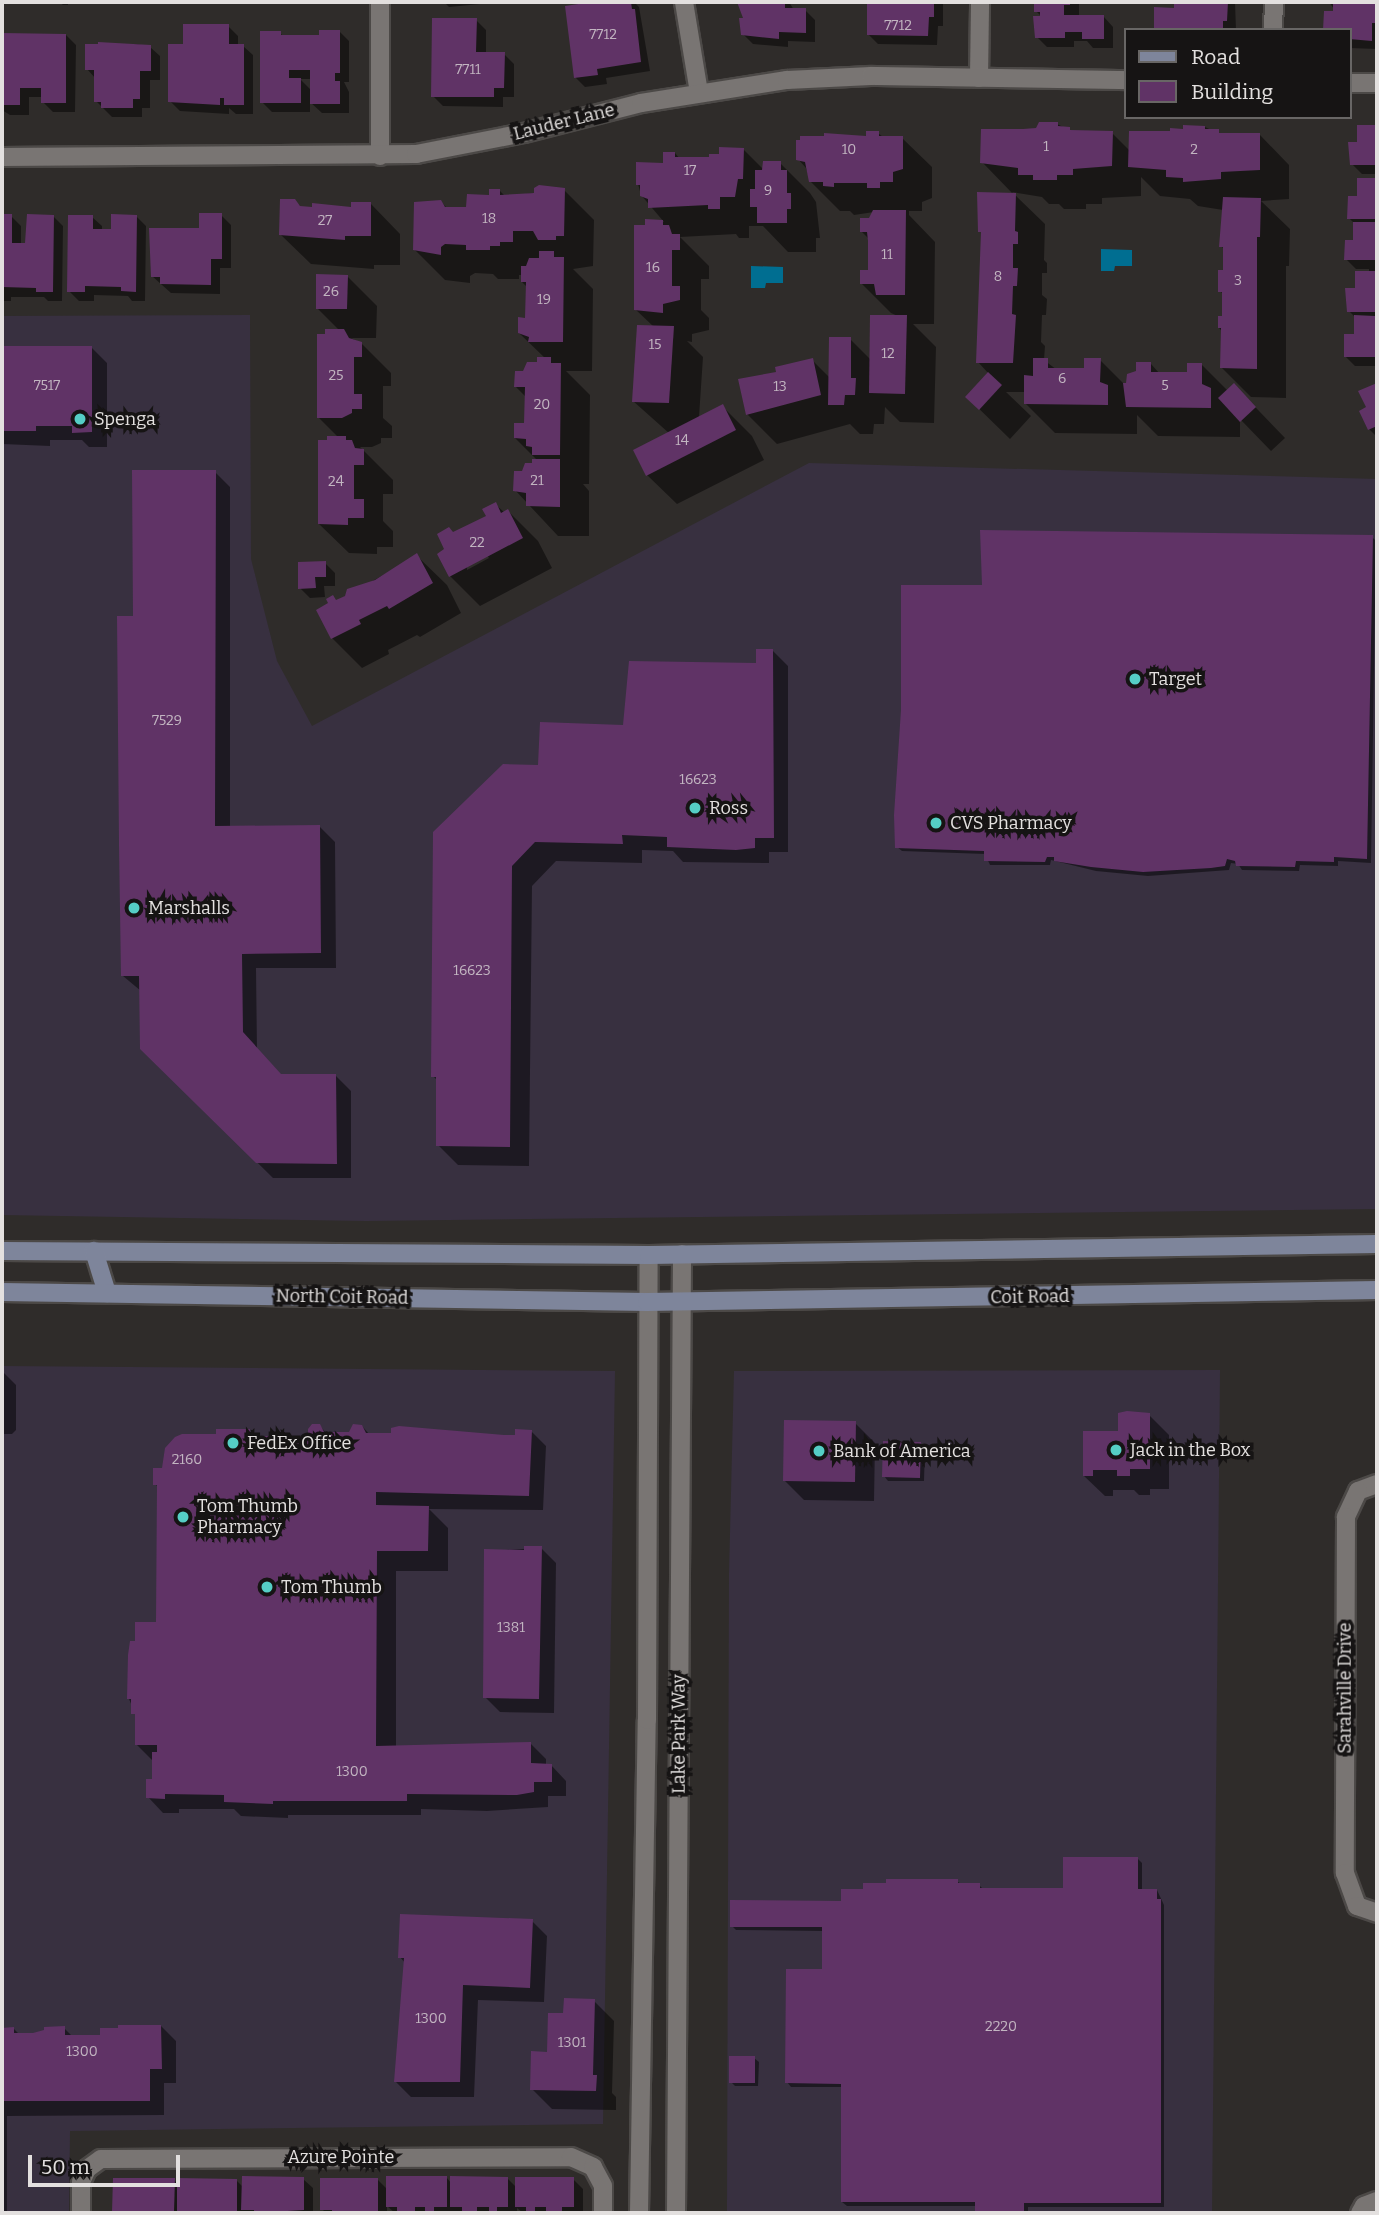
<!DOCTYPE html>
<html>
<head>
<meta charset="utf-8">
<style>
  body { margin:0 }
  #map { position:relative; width:1379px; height:2215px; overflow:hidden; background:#2f2c2a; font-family:Bitter,serif }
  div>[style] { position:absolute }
  .commercial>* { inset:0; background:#383040 }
  .water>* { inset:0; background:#006e91 }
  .shadow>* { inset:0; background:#0007 }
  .building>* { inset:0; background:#603366 }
  .roads { filter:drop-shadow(2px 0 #4c4947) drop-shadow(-2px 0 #4c4947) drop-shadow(0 2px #4c4947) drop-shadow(0 -2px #4c4947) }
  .minor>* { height:18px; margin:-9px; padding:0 9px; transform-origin:9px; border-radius:9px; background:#797573 }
  .tertiary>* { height:18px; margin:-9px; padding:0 9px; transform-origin:9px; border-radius:9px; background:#797573 }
  .secondary>* { height:18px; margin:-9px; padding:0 9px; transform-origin:9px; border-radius:9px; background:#7e859b }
  .dots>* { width:19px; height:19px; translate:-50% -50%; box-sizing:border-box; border:4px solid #161414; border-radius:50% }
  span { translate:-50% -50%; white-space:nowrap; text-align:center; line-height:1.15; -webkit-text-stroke:7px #161414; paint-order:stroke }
  .number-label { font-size:14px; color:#c2b5c1 }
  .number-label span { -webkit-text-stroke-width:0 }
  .street-label { font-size:18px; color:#e3e0df }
  .poi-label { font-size:18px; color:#e3e0df }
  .left { translate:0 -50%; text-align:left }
  .frame { position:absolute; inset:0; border:4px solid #e3e0df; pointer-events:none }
  .legend { position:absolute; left:1124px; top:28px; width:228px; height:91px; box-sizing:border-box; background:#161414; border:2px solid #686665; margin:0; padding:9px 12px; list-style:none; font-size:21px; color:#e3e0df }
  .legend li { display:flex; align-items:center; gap:14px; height:35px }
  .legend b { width:35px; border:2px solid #686665 }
  .scale { position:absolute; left:28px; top:2155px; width:152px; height:32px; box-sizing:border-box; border:4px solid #e3e0df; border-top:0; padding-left:9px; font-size:21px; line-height:24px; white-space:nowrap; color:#e3e0df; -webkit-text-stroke:5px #161414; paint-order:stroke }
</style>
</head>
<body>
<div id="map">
  <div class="commercial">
    <div style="clip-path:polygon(250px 315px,251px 559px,277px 661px,312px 726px,809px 463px,1377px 479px,1377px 1209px,366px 1221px,2px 1215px,2px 316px)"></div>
    <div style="clip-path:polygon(2px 1366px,615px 1371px,603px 2124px,70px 2131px,69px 2213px,2px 2213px)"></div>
    <div style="clip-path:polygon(1220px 1370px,1212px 2213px,727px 2213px,729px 1574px,734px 1371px)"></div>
  </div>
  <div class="water">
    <div style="clip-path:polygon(1101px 249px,1132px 250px,1132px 266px,1115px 266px,1114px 271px,1101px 271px)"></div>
    <div style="clip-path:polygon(751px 266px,783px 267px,783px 283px,766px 283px,765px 288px,751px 288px)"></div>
  </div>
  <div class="shadow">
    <div style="clip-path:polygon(59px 2px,68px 2px,68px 5px,63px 5px)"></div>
    <div style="clip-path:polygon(444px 2px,501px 2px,449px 7px)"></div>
    <div style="clip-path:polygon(603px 2px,634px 2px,639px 7px,650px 71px,606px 78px,607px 84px,585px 87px,576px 78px,567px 7px)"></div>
    <div style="clip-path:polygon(738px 2px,789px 2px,794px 10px,805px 10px,815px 20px,815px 42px,788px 41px,788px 47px,753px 44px,743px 34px,745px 20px)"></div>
    <div style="clip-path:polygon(887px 2px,943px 2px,943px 26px,938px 26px,937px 45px,878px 44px,868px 34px)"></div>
    <div style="clip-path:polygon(1036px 2px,1079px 2px,1079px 17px,1104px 17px,1113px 27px,1113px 48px,1093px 48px,1087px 41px,1074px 41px,1074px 47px,1047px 47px,1037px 37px,1043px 18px,1036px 11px)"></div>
    <div style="clip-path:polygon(1176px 2px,1235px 2px,1236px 30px,1156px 30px,1175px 10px)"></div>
    <div style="clip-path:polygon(1329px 2px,1377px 2px,1377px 49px,1349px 48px,1349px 30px)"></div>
    <div style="clip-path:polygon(476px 20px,486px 30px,486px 54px,504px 54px,514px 64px,514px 97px,503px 97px,503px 107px,443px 106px,433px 96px)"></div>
    <div style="clip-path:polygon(228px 26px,238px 36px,238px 46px,243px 46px,253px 55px,253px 114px,236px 114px,229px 108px,229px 114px,180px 111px,170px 101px,185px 46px)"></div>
    <div style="clip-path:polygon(evenodd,339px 31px,349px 41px,349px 82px,344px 82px,349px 92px,349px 113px,322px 113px,310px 102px,310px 112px,272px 112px,262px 102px,280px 33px,284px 37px,321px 37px,339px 31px,300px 79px,312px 79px,312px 91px,300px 79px)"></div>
    <div style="clip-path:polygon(2px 35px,66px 35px,76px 45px,75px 112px,53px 112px,43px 102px,43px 97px,29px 97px,29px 115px,10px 115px,2px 110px)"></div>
    <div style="clip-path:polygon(137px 44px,150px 47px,160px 56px,160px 80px,150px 80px,150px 108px,142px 108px,142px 117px,112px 117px,96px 101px,96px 79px,87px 69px,87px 46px)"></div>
    <div style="clip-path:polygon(1057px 124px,1073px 132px,1112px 133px,1130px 151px,1172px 133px,1205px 127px,1222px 135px,1260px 135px,1289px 165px,1289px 199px,1261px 201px,1290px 229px,1289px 266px,1286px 266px,1286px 398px,1251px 397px,1222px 368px,1222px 331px,1219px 328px,1223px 318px,1224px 295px,1220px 291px,1224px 272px,1225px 250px,1221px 246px,1223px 210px,1198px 206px,1190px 199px,1160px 196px,1141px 177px,1141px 196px,1102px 198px,1102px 204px,1086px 204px,1086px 209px,1064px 209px,1059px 204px,1049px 204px,1042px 197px,1012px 192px,1045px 224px,1044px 260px,1047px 263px,1047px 273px,1042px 273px,1042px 295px,1047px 299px,1046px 315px,1042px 315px,1041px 342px,1045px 346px,1044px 360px,1057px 370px,1086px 370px,1100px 360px,1125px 385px,1151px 364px,1160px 374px,1188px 374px,1202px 365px,1228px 391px,1234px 385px,1285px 438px,1271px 451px,1240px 419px,1240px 437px,1158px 436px,1137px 415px,1137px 434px,1055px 433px,1026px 404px,1026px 392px,1006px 392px,1031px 416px,1010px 439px,967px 397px,989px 374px,978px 362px,983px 234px,980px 231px,1014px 195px,982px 162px,1023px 131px)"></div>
    <div style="clip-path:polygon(1359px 126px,1377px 127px,1377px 174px,1362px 174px,1352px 164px,1359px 144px)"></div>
    <div style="clip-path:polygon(878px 133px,883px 137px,902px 138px,932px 167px,932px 198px,922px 202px,922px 211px,909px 211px,909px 215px,935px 242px,934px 324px,913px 324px,936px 347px,934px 423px,900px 422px,885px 407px,884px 424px,874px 424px,873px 434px,860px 434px,850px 424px,777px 444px,747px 414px,778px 373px,812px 360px,830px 378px,850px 339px,871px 360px,900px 317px,891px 313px,861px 283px,870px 272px,870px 240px,862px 232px,874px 212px,854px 215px,850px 211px,840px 211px,810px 181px,806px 168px,798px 159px)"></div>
    <div style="clip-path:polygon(743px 149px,764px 170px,780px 163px,810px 193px,816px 202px,820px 238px,816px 238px,816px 252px,788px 252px,763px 226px,749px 226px,749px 238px,739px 238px,736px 234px,680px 237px,709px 266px,709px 279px,701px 279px,701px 310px,709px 318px,709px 330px,692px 334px,692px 342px,687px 341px,703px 357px,699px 417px,722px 406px,752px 436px,764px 460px,677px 504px,647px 475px,670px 434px,633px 401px,654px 327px,635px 309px,647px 221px,664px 222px,641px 195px,638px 184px,675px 153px,680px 159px,711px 159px)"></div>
    <div style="clip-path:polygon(1359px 179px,1377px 180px,1377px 366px,1355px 366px,1345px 356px,1355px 336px,1356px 318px,1349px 311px,1357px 290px,1369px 272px,1369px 269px,1356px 269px,1346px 259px,1354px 242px,1355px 224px,1349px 218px,1358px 197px)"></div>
    <div style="clip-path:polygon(564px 190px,594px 220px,593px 266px,573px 269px,593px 289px,592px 371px,566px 371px,590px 395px,589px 484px,583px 484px,589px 491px,589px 536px,558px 536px,515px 490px,523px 473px,538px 461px,515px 438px,526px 425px,526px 397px,516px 387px,525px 373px,546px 359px,519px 333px,527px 319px,527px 287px,522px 282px,522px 275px,519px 275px,519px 279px,498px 279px,493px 274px,475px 273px,470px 276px,470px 283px,445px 280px,415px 250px,441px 202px,447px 208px,468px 209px,500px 191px,505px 196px)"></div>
    <div style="clip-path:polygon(297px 204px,303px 208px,352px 208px,371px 204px,400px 234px,400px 265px,374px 265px,374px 269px,311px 264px,281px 235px)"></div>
    <div style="clip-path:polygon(221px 215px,231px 225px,231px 268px,220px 268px,220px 294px,171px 293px,152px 276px,200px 230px)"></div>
    <div style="clip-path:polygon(2px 216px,11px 216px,21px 226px,21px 244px,26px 244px,53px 216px,63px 226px,62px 301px,48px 301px,44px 297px,11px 297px,11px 301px,2px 301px)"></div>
    <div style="clip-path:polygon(136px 216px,146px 226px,145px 301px,132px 301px,128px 296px,94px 295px,94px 301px,79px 301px,69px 291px,92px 217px,102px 226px,102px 231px,113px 231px)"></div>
    <div style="clip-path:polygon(347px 276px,377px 306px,376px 338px,351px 338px,361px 343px,391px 373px,391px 386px,383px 386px,383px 418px,392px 426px,392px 438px,381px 438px,381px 443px,372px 447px,360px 447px,393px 480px,393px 494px,383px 494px,383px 521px,393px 531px,393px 547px,377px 547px,377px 554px,349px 553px,319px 524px,339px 438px,318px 417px,340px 331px,317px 308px)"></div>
    <div style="clip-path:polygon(2px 348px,92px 348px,107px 363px,107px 447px,89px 447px,82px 440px,50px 440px,50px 446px,2px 444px)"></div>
    <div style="clip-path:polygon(1377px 385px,1377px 437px,1369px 429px,1368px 408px,1361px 392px)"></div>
    <div style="clip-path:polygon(215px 472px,230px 487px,230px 827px,320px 827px,335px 842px,336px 968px,256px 968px,257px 1049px,282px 1076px,336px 1076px,351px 1091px,351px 1178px,273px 1178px,142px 1049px,141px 991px,123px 976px,135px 618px)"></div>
    <div style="clip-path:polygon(evenodd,495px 504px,505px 513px,508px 511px,538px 541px,552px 568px,480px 606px,450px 576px,447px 549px,454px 534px,488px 517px,495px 504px,487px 555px,489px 558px,467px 570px,467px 566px,487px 555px)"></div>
    <div style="clip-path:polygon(1372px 537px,1376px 541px,1371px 863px,1338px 861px,1338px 866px,1300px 865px,1299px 871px,1242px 870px,1238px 864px,1231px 863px,1229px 870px,1148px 876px,1096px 871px,1051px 860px,1050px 865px,990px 865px,985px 854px,902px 851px,897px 847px,983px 587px)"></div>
    <div style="clip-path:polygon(417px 556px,447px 585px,461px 613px,420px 637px,417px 635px,388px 650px,389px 654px,362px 668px,332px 638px,337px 601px)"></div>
    <div style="clip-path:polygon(325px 563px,335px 573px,335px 586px,324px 586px,325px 597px,310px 598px,300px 588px)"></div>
    <div style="clip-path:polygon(773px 651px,788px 666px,788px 852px,769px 852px,769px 863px,683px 862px,673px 851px,642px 850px,642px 863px,556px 861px,532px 886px,529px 1166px,458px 1165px,438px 1145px,438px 1081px,433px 1076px,540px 766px,758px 664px)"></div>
    <div style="clip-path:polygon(2px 1371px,16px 1385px,16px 1430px,12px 1434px,2px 1434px)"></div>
    <div style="clip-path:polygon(1149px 1415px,1169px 1435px,1169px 1489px,1150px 1489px,1150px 1495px,1139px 1495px,1134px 1490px,1113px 1490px,1113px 1496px,1105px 1496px,1084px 1476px,1120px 1433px)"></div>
    <div style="clip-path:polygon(855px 1423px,875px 1443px,874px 1501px,804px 1500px,784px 1480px)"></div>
    <div style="clip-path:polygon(320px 1426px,327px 1434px,350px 1434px,362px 1426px,370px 1435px,516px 1437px,531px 1431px,546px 1446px,543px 1510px,429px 1509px,448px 1528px,448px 1571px,396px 1571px,396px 1748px,531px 1744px,546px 1759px,546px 1765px,551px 1765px,566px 1781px,566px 1796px,548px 1796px,548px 1807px,487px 1811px,421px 1809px,421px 1815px,288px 1815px,288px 1818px,241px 1816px,234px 1809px,179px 1809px,179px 1813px,163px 1813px,148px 1797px,154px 1781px,154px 1762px,137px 1745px,137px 1718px,129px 1699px,136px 1643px,158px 1624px,159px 1488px,155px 1484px,163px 1470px,249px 1431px,256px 1437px,310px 1438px)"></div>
    <div style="clip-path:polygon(920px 1443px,925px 1448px,924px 1481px,888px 1481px,884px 1476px)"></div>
    <div style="clip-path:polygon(541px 1548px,556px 1563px,554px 1713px,500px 1712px,485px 1697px,486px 1551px)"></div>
    <div style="clip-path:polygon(1138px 1859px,1142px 1863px,1142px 1890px,1157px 1890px,1164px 1905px,1164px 2207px,1028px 2207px,1028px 2213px,977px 2213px,977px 2206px,847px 2206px,842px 2202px,842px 2087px,791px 2087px,787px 2082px,824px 1971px,824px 1931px,736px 1930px,732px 1926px,842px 1903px,864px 1890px,957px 1881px,962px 1885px,979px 1885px,984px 1890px,1065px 1890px)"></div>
    <div style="clip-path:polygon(532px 1921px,547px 1936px,544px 2002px,478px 2000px,474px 2097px,411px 2097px,396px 2082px,405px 1963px,400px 1957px)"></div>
    <div style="clip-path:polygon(594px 2001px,614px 2021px,612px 2093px,616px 2097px,616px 2110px,552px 2109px,532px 2089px,565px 2015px)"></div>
    <div style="clip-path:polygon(161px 2026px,176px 2041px,176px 2083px,164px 2083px,164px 2115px,7px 2116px,7px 2213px,2px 2213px,2px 2035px,14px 2029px,19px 2034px,34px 2034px,64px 2028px,73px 2037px,102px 2037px)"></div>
    <div style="clip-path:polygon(754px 2058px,759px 2062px,758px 2086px,735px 2086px,731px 2082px)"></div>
    <div style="clip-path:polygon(447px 2178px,451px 2183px,508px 2179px,516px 2187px,573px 2179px,583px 2189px,583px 2213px,523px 2213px,517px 2208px,517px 2213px,395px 2213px,387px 2206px,387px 2213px,326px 2213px,322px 2209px,378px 2180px,388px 2190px)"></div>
    <div style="clip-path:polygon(303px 2179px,313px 2188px,313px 2213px,114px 2211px,174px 2180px,179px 2185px,237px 2181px,243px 2187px)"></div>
  </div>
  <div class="building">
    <div style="clip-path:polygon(592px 2px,631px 2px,632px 9px,635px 9px,641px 62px,597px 69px,598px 75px,574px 78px,565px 6px)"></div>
    <div style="clip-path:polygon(737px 2px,785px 2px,785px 8px,806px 8px,806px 33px,779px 32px,779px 39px,741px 35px,739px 18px,743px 18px)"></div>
    <div style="clip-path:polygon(867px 2px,934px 2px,934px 17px,929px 17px,928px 36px,867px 35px)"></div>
    <div style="clip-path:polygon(1034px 2px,1070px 2px,1070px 5px,1064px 5px,1064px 15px,1104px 15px,1104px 39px,1082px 39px,1082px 32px,1065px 32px,1065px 38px,1035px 38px,1033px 16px,1040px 16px,1040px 12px,1034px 12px)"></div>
    <div style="clip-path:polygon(1174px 2px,1228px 2px,1227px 21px,1223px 21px,1223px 30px,1154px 30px,1154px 7px,1174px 8px)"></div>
    <div style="clip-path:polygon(1326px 2px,1377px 2px,1377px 23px,1372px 23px,1372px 41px,1349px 39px,1349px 30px,1323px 30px,1324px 11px,1333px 11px,1333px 4px)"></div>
    <div style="clip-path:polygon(432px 18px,477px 18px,476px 52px,505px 52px,504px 88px,494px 88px,494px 97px,431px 97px)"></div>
    <div style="clip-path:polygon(183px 24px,229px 24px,229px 44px,244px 44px,244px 105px,224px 105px,224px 98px,220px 98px,220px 105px,168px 102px,168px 44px,183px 44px)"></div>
    <div style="clip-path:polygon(319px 30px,340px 30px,340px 73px,335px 73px,335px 81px,340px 81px,340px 104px,310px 104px,310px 70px,289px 70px,289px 78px,301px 78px,301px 103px,260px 103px,260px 31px,281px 31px,281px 35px,319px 35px)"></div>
    <div style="clip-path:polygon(2px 33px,66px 34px,66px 103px,41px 103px,41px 88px,20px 88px,20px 105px,2px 105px)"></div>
    <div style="clip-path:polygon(98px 42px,151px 45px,151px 71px,140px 71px,140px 99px,133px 99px,133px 108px,101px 108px,101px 102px,94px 102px,94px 70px,85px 70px,85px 44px,98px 44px)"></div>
    <div style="clip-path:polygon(1039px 122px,1058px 122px,1058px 126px,1070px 127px,1070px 130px,1113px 131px,1112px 166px,1073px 169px,1073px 175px,1057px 175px,1057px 180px,1033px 180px,1033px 175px,1018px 175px,1018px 168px,980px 163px,981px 129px,1023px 129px,1036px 128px)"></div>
    <div style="clip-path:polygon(1183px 125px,1205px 126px,1205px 129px,1219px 129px,1219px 133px,1260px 133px,1260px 170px,1221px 172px,1221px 179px,1183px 182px,1183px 178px,1166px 177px,1166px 170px,1128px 167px,1129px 131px,1170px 131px,1170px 128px,1183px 129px)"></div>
    <div style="clip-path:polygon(1357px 125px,1377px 125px,1377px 165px,1350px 165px,1348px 142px,1357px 142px)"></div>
    <div style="clip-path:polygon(866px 131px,879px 131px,879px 136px,903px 136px,903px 169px,893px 172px,893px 182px,880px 182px,880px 188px,867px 188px,867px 183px,834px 183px,834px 187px,823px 186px,823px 182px,809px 182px,805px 162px,796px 160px,796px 140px,800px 140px,800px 136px,824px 136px,824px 133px,866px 136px)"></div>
    <div style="clip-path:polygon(719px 147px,744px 148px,743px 179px,738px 179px,735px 197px,720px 197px,720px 209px,708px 209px,708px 205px,648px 208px,648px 199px,640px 196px,640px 185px,636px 185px,636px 162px,663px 163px,663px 152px,675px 152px,675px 157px,709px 157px,709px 154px,719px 154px)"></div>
    <div style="clip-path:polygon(763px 161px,781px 161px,781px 170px,787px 170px,787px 193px,791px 193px,791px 209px,787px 209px,787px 223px,757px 223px,757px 207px,750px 207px,750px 189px,755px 189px,755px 170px,762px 170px)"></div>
    <div style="clip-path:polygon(1357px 178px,1377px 178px,1377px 219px,1347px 219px,1348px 196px,1357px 196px)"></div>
    <div style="clip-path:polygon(539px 185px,565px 188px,564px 236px,556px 236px,556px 240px,538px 240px,533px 231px,513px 231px,513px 242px,500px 242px,500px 246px,490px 246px,490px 250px,466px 250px,466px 245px,445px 244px,441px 247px,441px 255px,413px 250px,414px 202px,441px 200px,445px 207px,466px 207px,467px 194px,489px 195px,489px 189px,500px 189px,500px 195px,534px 193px,534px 188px)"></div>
    <div style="clip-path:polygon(977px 192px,1016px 193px,1015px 231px,1018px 232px,1018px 244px,1013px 244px,1013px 268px,1018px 268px,1017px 286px,1013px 286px,1012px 314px,1016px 315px,1013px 363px,976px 363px,981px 232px,978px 232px)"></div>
    <div style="clip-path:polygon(1223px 197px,1261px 198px,1260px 237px,1257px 237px,1257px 369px,1220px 368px,1221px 328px,1218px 328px,1218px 316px,1222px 316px,1222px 292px,1218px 292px,1218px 270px,1223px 270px,1223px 247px,1219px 247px)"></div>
    <div style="clip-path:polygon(280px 199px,295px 199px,300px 206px,312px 207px,312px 203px,351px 207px,351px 202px,371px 202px,371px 236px,345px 236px,345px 240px,279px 235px)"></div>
    <div style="clip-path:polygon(873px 210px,906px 210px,905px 295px,876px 295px,874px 284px,860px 284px,860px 270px,868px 270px,868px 241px,867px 232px,860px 232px,860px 218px,869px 218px)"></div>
    <div style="clip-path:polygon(199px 213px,222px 213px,222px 259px,211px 259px,211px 285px,160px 284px,160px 277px,151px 277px,149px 228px,199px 228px)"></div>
    <div style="clip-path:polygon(2px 214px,12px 214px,12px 243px,25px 243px,27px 214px,54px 215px,53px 292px,36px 292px,36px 288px,2px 287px)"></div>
    <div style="clip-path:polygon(111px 214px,137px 215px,136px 292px,121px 291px,121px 287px,85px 286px,85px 292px,67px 292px,68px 215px,93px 215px,93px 229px,111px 229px)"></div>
    <div style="clip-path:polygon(645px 219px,663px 220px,663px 225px,669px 225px,672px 234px,680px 234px,680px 250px,672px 250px,672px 286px,680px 286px,680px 300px,663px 304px,663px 313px,634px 310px,634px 225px,645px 225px)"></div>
    <div style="clip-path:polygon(1353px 222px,1376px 222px,1377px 260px,1344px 260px,1345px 240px,1353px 240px)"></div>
    <div style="clip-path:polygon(539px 251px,554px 251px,554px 257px,564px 257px,563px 342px,528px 342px,529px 337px,518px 333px,518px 317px,525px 318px,526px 282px,521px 282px,521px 266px,526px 266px,529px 258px,539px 258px)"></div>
    <div style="clip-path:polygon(1355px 271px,1377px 271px,1377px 312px,1347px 312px,1345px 288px,1355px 288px)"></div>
    <div style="clip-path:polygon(316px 274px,348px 275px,347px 309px,316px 309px)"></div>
    <div style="clip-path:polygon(870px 315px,907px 315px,905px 394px,869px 393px)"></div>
    <div style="clip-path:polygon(1354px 315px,1375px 316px,1377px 357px,1344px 357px,1344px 334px,1354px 334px)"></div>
    <div style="clip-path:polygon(637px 325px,674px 326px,669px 403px,632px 402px)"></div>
    <div style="clip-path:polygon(325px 329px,344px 329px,349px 338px,362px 342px,362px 357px,354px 357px,354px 394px,362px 394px,362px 409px,352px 409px,352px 413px,342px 418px,317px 418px,317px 334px,325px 334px)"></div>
    <div style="clip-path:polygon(829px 337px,851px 337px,851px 378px,856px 378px,855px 395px,845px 395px,844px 405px,828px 405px)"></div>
    <div style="clip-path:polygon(2px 346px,92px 346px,92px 432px,72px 433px,72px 426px,36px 426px,36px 431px,2px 431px)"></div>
    <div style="clip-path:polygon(537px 357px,551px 357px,551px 363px,561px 363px,560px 455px,532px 455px,532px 447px,526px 446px,526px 439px,514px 438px,514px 423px,524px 423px,525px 387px,514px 387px,515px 371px,523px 371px,527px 362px,537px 362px)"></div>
    <div style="clip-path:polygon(813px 358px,821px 395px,746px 415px,738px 379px,776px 372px,775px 367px)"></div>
    <div style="clip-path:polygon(1033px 358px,1048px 358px,1048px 368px,1084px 368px,1084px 358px,1101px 358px,1100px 382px,1108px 385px,1108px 405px,1024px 404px,1024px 375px,1033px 376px)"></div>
    <div style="clip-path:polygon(1136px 362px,1151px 362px,1151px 372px,1187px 372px,1187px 363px,1202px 363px,1202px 384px,1211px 388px,1211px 408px,1126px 407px,1123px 383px,1126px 383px,1127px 374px,1136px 371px)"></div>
    <div style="clip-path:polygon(988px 372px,1002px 385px,979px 410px,965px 397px)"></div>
    <div style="clip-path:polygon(1234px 383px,1256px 407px,1240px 422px,1218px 398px)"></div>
    <div style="clip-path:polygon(1377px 383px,1377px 426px,1368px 430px,1359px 411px,1366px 407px,1358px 391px)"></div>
    <div style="clip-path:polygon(723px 404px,736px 430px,646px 476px,633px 450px)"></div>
    <div style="clip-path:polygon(327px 436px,346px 436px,346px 440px,352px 440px,355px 448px,364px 449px,364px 465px,354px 465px,354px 499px,364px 499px,364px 518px,348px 518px,348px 525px,318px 524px,318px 440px,327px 440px)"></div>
    <div style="clip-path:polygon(532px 459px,560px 459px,560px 507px,526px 506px,526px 493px,513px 491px,514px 471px,522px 471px,525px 463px,532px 463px)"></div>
    <div style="clip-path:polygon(132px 470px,216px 470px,215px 826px,320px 825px,321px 953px,242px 954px,243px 1032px,281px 1074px,336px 1074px,337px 1164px,256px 1163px,140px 1049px,139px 976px,121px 976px,119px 844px,117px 616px,133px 616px)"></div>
    <div style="clip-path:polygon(496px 502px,501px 513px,508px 509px,523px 538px,449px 577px,437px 554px,444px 549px,437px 534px,449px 527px,453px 532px,486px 516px,482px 509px)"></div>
    <div style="clip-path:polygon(980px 530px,1373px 535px,1367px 859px,1334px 857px,1334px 862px,1296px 861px,1295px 867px,1236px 866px,1235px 861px,1227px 859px,1225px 866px,1211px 868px,1143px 872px,1091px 867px,1054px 861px,1054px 857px,1047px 857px,1045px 862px,984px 861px,984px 851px,895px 848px,894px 815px,901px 710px,901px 585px,982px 585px)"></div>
    <div style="clip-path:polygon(417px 553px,433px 583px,389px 609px,387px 606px,359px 620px,361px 624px,331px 639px,316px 610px,328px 603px,326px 599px,333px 595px,336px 600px,345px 596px,347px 589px,375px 580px)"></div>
    <div style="clip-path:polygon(326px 561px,326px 577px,315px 577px,316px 588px,298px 589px,298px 562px)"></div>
    <div style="clip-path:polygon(756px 649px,773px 649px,774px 838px,755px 838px,755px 848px,736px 850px,667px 847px,667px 837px,622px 835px,623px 844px,535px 842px,512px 866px,510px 1147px,436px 1146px,436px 1077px,431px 1077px,433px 832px,503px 764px,538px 765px,540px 722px,623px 725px,629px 661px,756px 663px)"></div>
    <div style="clip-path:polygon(1127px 1411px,1150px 1413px,1150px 1469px,1130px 1469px,1130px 1476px,1117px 1476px,1117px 1470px,1093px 1470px,1093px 1476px,1083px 1476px,1083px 1431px,1118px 1431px,1118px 1413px)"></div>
    <div style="clip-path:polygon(784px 1420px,856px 1421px,855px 1482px,783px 1481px)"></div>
    <div style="clip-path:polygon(312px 1424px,320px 1424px,324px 1432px,349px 1432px,353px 1424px,362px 1425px,366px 1433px,391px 1433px,391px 1428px,399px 1426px,504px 1435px,515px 1435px,515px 1429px,532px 1430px,529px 1496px,376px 1492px,376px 1505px,429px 1506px,428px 1551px,377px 1551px,376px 1746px,531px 1742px,531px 1763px,552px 1764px,552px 1782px,534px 1782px,534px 1792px,517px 1795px,407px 1794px,407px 1801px,273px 1801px,273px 1804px,224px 1802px,224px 1795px,165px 1794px,165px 1799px,146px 1798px,146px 1779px,152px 1779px,152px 1752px,157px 1752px,157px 1745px,135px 1745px,135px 1714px,131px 1714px,131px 1699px,127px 1699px,128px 1655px,130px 1641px,135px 1641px,135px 1622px,156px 1622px,157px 1485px,153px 1485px,153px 1468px,162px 1468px,165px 1448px,175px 1437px,182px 1434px,216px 1434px,216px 1429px,250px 1429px,250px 1436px,308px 1436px,308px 1429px)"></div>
    <div style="clip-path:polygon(883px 1441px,921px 1442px,920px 1478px,882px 1477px)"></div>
    <div style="clip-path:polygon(524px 1546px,542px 1546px,539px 1699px,483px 1698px,484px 1549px,524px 1550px)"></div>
    <div style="clip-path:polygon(1063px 1857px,1138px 1857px,1138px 1889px,1157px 1889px,1157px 1899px,1161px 1899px,1161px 2203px,1024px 2203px,1024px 2213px,975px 2213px,975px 2202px,841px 2202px,841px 2084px,785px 2083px,786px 1969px,822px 1969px,822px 1927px,730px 1927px,730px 1900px,841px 1901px,841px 1889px,863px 1889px,863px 1883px,886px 1883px,886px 1879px,958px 1879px,958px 1883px,980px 1883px,980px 1888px,1063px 1888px)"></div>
    <div style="clip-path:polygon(400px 1914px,533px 1919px,530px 1988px,463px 1985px,460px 2082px,394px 2082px,404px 1958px,398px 1958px)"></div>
    <div style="clip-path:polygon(564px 1998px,595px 1999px,593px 2075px,597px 2075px,596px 2091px,530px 2090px,531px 2051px,547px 2052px,548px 2013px,563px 2013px)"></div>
    <div style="clip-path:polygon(118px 2025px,161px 2025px,162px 2069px,150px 2069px,150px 2101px,2px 2101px,2px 2028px,14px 2027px,14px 2033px,33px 2033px,44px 2030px,44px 2027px,65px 2026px,65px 2035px,100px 2035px,100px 2028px,118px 2028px)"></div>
    <div style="clip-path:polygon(729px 2056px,755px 2056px,755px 2083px,729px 2083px)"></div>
    <div style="clip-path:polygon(242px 2176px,304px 2177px,304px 2210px,254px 2213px,254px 2210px,241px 2210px)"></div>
    <div style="clip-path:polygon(386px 2176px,447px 2176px,447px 2207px,434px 2207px,434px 2212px,425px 2212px,425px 2207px,415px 2207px,415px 2212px,397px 2212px,397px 2207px,386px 2207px)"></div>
    <div style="clip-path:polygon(450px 2176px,508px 2177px,508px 2207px,497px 2207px,497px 2212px,489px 2212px,489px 2207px,477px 2207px,477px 2212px,462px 2212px,462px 2207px,450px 2207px)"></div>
    <div style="clip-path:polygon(515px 2177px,574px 2177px,574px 2207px,562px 2207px,562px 2212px,546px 2212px,546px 2207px,535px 2207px,535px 2212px,526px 2212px,526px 2207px,515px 2207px)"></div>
    <div style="clip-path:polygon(113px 2178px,175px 2178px,174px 2212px,112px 2212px)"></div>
    <div style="clip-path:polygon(177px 2178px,237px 2179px,237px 2212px,177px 2212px)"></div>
    <div style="clip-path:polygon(320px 2178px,378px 2178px,378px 2211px,332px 2213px,332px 2210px,320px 2210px)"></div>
  </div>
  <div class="roads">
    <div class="minor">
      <div style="left:380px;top:2px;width:154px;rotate:90deg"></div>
      <div style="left:684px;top:2px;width:92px;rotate:80.6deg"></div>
      <div style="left:1273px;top:30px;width:28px;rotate:-88deg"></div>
      <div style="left:979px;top:78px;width:76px;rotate:-89.2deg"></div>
      <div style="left:1349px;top:83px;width:28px"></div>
      <div style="left:2px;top:157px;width:414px;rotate:-0.4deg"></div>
      <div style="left:416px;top:154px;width:110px;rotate:-11deg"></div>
      <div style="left:524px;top:133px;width:121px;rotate:-14.4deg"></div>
      <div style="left:641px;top:103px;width:148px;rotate:-9deg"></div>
      <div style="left:787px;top:80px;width:84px;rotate:-2.7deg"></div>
      <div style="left:871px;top:76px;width:254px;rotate:0.9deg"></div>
      <div style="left:1377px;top:1484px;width:20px;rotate:160deg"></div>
      <div style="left:1358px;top:1491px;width:29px;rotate:115deg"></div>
      <div style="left:1346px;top:1517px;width:356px;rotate:90.2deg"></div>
      <div style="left:1345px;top:1873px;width:35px;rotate:70deg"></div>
      <div style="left:1357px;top:1906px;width:21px;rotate:19deg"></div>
      <div style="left:81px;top:2213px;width:31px;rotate:-90deg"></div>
      <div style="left:81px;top:2182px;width:14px;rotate:-65deg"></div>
      <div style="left:87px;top:2169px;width:17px;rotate:-36deg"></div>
      <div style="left:101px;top:2159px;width:470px;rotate:-0.2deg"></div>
      <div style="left:571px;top:2157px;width:24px;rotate:24deg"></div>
      <div style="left:593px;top:2167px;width:21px;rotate:62deg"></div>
      <div style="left:603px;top:2186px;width:27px;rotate:90deg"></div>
      <div style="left:1360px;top:2213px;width:8px;rotate:-60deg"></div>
      <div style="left:1364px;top:2206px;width:14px;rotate:-21deg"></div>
    </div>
    <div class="tertiary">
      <div style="left:639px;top:2213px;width:493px;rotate:-89.1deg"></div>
      <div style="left:647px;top:1720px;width:465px;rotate:-89.8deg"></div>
      <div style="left:676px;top:2213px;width:959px;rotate:-89.64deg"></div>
    </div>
    <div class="secondary">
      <div style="left:2px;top:1251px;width:647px;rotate:0.35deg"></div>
      <div style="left:649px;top:1255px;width:728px;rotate:-0.87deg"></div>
      <div style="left:94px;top:1251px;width:44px;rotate:72.8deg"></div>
      <div style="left:2px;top:1292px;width:645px;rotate:0.89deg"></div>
      <div style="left:647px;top:1302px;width:730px;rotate:-0.94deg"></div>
    </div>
  </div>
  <div class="dots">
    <div style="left:80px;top:419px;background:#55cec5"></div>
    <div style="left:1135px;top:679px;background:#55cec5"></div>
    <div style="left:695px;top:808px;background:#55cec5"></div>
    <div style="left:936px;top:823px;background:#55cec5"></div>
    <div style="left:134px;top:908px;background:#55cec5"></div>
    <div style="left:233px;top:1443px;background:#55cec5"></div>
    <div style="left:1116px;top:1450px;background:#55cec5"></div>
    <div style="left:819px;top:1451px;background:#55cec5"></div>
    <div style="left:183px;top:1517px;background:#55cec5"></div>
    <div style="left:267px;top:1587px;background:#55cec5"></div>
  </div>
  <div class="number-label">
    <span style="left:898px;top:26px">7712</span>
    <span style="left:603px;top:35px">7712</span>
    <span style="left:468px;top:70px">7711</span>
    <span style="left:1046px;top:147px">1</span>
    <span style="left:849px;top:150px">10</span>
    <span style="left:1194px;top:150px">2</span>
    <span style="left:690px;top:171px">17</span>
    <span style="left:768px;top:191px">9</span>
    <span style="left:489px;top:219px">18</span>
    <span style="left:325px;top:221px">27</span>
    <span style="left:887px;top:255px">11</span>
    <span style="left:653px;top:268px">16</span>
    <span style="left:998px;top:277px">8</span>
    <span style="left:1238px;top:281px">3</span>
    <span style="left:331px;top:292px">26</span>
    <span style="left:544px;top:300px">19</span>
    <span style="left:655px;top:345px">15</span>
    <span style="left:888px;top:354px">12</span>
    <span style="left:336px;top:376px">25</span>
    <span style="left:1062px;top:379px">6</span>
    <span style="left:47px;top:386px">7517</span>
    <span style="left:1165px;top:386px">5</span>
    <span style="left:780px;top:387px">13</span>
    <span style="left:542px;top:405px">20</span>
    <span style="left:682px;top:441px">14</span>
    <span style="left:537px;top:481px">21</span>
    <span style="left:336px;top:482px">24</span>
    <span style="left:477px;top:543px">22</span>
    <span style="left:167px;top:721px">7529</span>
    <span style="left:698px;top:780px">16623</span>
    <span style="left:472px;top:971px">16623</span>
    <span style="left:187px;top:1460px">2160</span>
    <span style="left:511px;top:1628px">1381</span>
    <span style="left:352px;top:1772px">1300</span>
    <span style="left:431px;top:2019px">1300</span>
    <span style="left:1001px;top:2027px">2220</span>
    <span style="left:572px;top:2043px">1301</span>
    <span style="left:82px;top:2052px">1300</span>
  </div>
  <div class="street-label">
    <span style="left:564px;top:122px;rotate:-14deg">Lauder Lane</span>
    <span style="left:342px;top:1297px;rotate:1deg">North Coit Road</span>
    <span style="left:1030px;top:1297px;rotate:-1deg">Coit Road</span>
    <span style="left:1345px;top:1688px;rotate:-90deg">Sarahville Drive</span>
    <span style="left:679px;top:1734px;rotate:-90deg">Lake Park Way</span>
    <span style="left:341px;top:2157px">Azure Pointe</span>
  </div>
  <div class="poi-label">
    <span class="left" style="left:94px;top:419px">Spenga</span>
    <span class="left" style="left:1149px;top:679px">Target</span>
    <span class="left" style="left:709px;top:808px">Ross</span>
    <span class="left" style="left:950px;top:823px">CVS Pharmacy</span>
    <span class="left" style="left:148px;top:908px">Marshalls</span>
    <span class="left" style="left:247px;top:1443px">FedEx Office</span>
    <span class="left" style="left:1130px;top:1450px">Jack in the Box</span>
    <span class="left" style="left:833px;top:1451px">Bank of America</span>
    <span class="left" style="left:197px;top:1517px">Tom Thumb<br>Pharmacy</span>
    <span class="left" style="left:281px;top:1587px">Tom Thumb</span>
  </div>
  <div class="frame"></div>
  <ul class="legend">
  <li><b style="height:9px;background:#7e859b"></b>Road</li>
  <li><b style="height:19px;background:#603366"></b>Building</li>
  </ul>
  <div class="scale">50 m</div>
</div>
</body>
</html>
